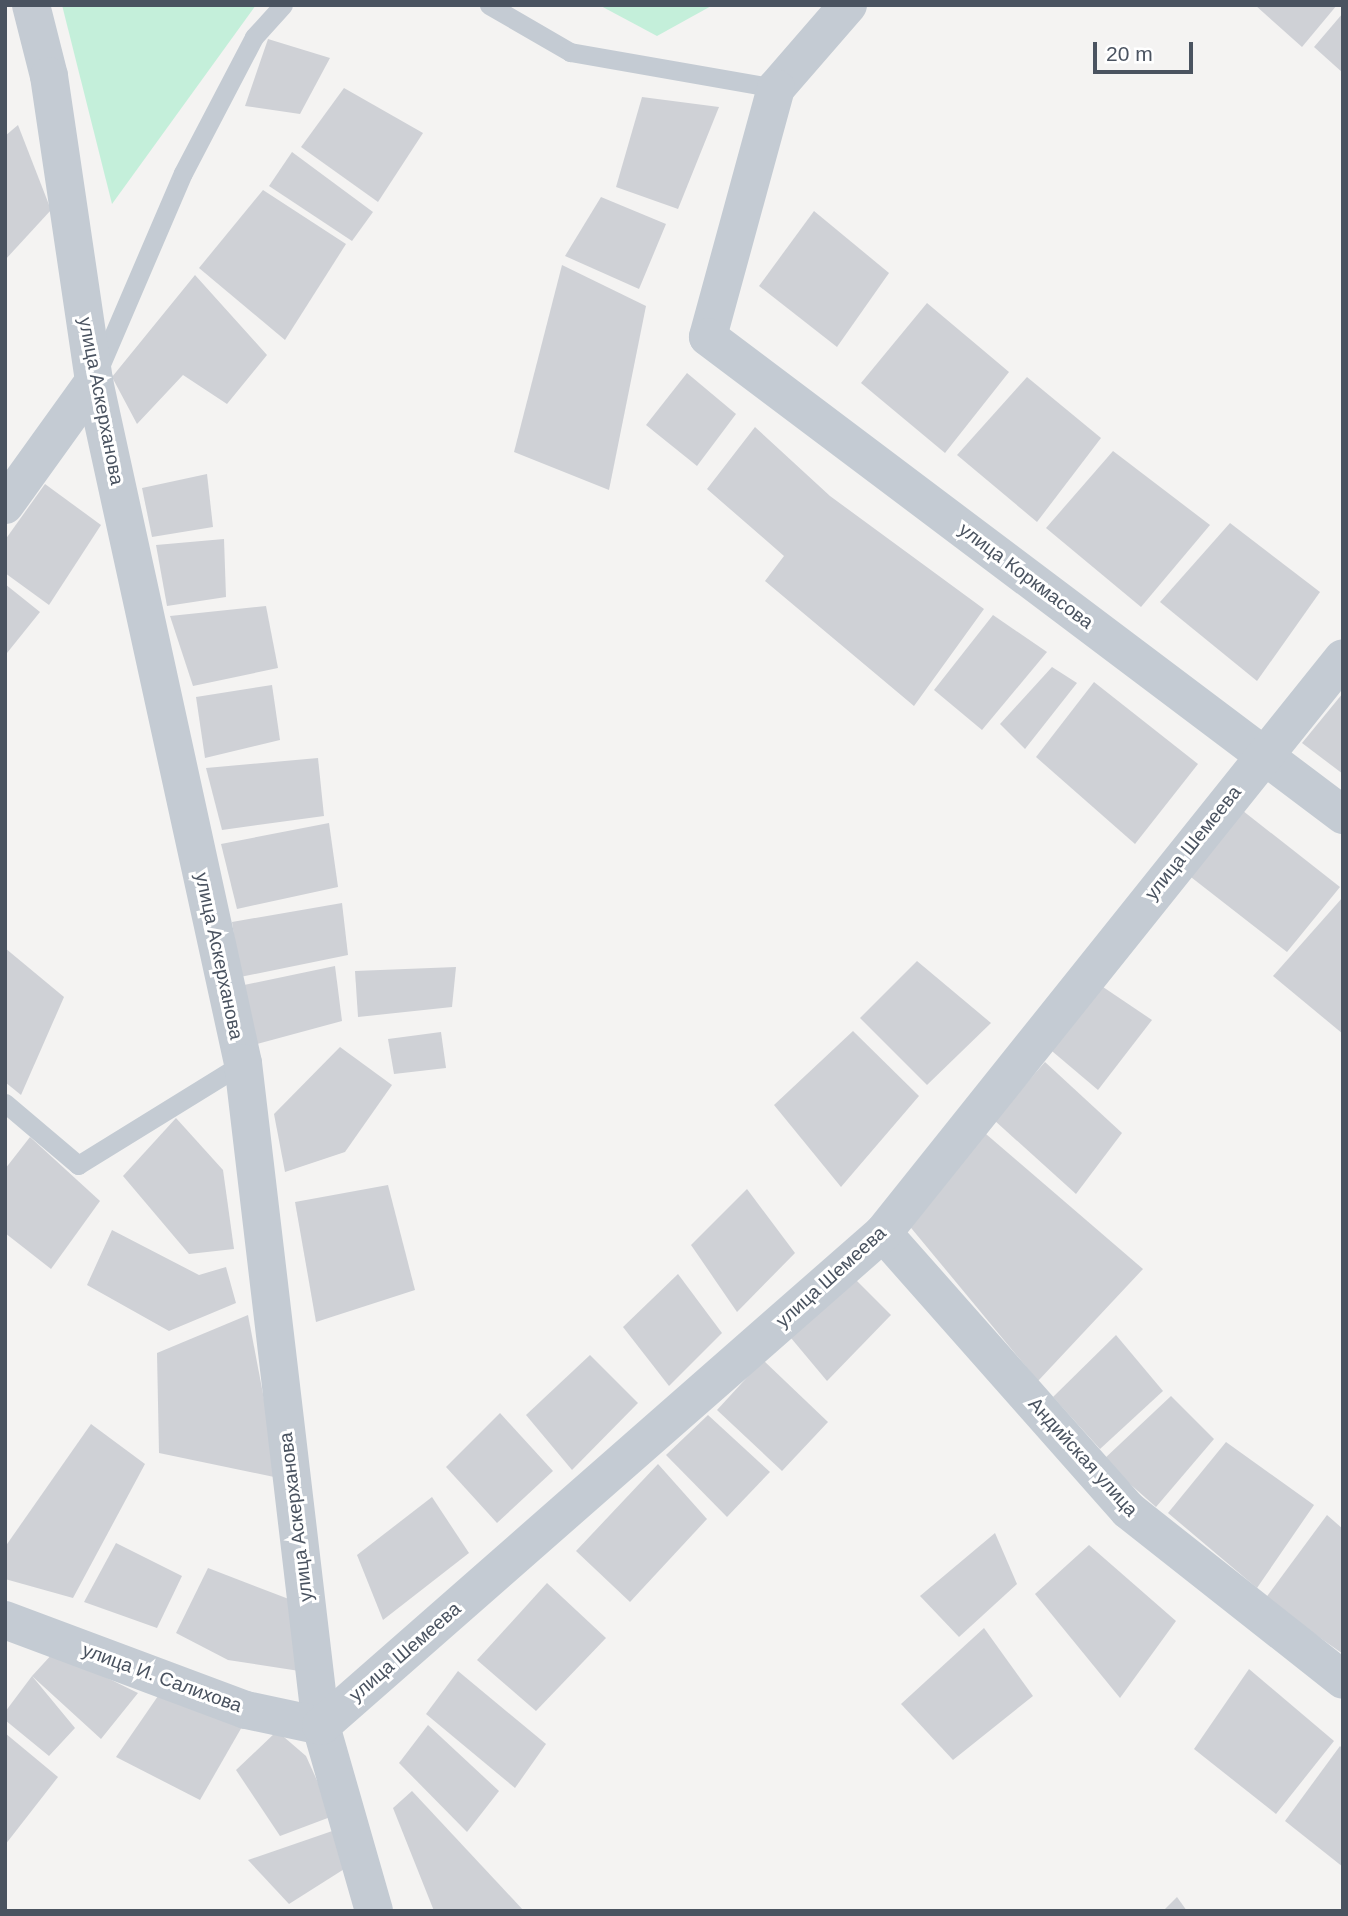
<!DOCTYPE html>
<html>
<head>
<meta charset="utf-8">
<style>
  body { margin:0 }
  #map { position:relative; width:1348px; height:1916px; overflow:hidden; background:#f4f3f2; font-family:Helvetica,sans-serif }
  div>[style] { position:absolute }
  .green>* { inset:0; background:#c4efda }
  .building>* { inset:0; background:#cfd1d6 }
  .lane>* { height:19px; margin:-9.5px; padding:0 9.5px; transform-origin:9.5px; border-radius:9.5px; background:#c4cbd3 }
  .street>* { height:38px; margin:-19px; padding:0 19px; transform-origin:19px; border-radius:19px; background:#c4cbd3 }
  span { translate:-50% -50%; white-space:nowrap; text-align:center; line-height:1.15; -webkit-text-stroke:6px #fff; paint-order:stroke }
  .street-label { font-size:19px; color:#4a5360 }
  .frame { position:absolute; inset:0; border:7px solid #4a5360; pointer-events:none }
  .scale { position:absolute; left:1093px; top:42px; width:100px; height:32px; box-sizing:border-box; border:4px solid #4a5360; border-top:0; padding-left:9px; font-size:21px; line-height:24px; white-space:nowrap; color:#4a5360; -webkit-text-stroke:5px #fff; paint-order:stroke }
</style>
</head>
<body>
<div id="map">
  <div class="green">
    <div style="clip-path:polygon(62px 5px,256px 5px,112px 204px)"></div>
    <div style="clip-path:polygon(599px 5px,713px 5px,657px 36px)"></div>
  </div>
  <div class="building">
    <div style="clip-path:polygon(1255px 5px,1337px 5px,1302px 47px)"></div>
    <div style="clip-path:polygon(1343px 13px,1343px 73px,1314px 47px)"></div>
    <div style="clip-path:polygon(268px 39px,330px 58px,300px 114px,245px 106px)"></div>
    <div style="clip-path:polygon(344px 88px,423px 133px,378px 202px,301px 147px)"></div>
    <div style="clip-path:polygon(642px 97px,719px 107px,678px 209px,616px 187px)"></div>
    <div style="clip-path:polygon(18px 125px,51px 210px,5px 260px,5px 136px)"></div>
    <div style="clip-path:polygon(292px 152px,373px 212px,352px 241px,269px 186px)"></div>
    <div style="clip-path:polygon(263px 190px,346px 244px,285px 340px,199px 268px)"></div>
    <div style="clip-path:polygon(601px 197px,666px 224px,639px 289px,565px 256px)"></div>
    <div style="clip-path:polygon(814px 211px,889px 273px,837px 347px,759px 286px)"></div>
    <div style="clip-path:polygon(562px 265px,646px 306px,609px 490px,514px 452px)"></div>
    <div style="clip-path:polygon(195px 275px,267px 355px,227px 404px,183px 375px,137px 424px,112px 377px)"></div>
    <div style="clip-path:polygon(927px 303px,1009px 372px,945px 453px,861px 383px)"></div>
    <div style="clip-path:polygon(687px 373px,736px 414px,697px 466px,646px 425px)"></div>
    <div style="clip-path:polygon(1027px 377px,1101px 438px,1037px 522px,957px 455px)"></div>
    <div style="clip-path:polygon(755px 427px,830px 496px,984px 609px,914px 706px,765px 581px,784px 556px,707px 489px)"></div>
    <div style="clip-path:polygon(1113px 451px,1210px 525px,1141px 607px,1046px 528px)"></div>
    <div style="clip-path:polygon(207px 474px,213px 527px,152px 537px,142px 488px)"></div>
    <div style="clip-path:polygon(45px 484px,101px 525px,49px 605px,5px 573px,5px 540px)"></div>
    <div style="clip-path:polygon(1230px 523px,1320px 592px,1257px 681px,1160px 602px)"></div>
    <div style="clip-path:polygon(224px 539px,226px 597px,167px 606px,156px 545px)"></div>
    <div style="clip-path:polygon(5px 584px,40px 612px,7px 653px,5px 652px)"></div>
    <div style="clip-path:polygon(266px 606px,278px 668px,193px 686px,170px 616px)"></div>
    <div style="clip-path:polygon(993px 615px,1047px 652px,982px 730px,934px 690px)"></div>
    <div style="clip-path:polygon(1052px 667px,1077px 683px,1025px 749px,1000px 724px)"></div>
    <div style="clip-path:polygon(1094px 682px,1198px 764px,1135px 844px,1036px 757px)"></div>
    <div style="clip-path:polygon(272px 685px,280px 740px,205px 758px,196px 697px)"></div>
    <div style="clip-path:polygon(1343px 693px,1343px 774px,1302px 743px)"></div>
    <div style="clip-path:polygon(318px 758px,324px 816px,222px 830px,206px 768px)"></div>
    <div style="clip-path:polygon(1238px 807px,1340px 887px,1287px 952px,1187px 874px)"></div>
    <div style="clip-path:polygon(329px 823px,338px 887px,237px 909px,221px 844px)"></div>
    <div style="clip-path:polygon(1343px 897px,1343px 1034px,1273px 976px)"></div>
    <div style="clip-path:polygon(342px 903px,348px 955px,240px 977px,232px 922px)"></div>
    <div style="clip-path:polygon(5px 948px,64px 997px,21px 1095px,5px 1082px)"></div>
    <div style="clip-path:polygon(917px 961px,991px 1023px,927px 1085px,860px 1018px)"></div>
    <div style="clip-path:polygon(335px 966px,342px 1021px,257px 1044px,244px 985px)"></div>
    <div style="clip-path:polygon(456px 967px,452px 1007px,358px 1017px,355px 971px)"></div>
    <div style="clip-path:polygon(1103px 987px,1152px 1020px,1098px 1090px,1046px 1046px)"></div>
    <div style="clip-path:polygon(853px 1031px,919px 1096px,841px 1187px,774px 1105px)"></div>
    <div style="clip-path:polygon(441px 1032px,446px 1068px,394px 1074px,388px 1039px)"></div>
    <div style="clip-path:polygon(340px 1047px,392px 1085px,345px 1152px,285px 1172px,274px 1114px)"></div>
    <div style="clip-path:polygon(1045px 1062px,1122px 1133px,1076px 1194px,994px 1120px)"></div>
    <div style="clip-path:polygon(176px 1118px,223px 1170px,234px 1249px,189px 1254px,123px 1176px)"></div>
    <div style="clip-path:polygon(979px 1128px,1143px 1269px,1038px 1381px,907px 1223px)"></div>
    <div style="clip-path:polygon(30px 1137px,100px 1201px,51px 1269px,5px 1233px,5px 1169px)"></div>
    <div style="clip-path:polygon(388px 1185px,415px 1290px,316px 1322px,295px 1202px)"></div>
    <div style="clip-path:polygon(747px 1189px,795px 1253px,737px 1312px,691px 1245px)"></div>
    <div style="clip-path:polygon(112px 1230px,199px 1275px,226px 1267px,236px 1303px,169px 1331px,87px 1285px)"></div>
    <div style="clip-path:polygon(678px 1274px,722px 1333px,669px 1386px,623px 1327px)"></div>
    <div style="clip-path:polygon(852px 1276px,891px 1315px,827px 1381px,791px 1338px)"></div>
    <div style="clip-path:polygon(248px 1315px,279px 1478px,159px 1453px,157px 1353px)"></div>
    <div style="clip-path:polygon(1116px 1335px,1163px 1391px,1100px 1449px,1053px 1397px)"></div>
    <div style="clip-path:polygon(590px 1355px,638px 1403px,572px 1470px,526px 1415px)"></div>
    <div style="clip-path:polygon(763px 1360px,828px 1422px,782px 1471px,717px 1410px)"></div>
    <div style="clip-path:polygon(1171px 1396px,1214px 1439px,1156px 1507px,1103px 1460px)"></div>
    <div style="clip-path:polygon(500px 1413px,553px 1471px,497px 1523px,446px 1467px)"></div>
    <div style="clip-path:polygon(708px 1415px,770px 1472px,727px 1517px,666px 1455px)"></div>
    <div style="clip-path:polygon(91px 1424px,145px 1464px,73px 1598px,5px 1579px,5px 1547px)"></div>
    <div style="clip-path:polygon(1226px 1442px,1314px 1505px,1257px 1588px,1168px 1513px)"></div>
    <div style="clip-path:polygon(658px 1464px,707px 1519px,630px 1602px,576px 1551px)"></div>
    <div style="clip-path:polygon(432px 1497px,469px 1553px,383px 1620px,357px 1555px)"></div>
    <div style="clip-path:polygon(1327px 1515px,1343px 1529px,1343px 1654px,1265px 1599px)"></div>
    <div style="clip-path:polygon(995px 1533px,1017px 1584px,959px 1637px,920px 1596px)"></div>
    <div style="clip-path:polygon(116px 1543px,182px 1576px,157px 1628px,84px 1602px)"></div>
    <div style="clip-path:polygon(1089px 1545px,1176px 1621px,1120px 1698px,1035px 1594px)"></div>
    <div style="clip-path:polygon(208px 1568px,294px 1601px,306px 1672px,228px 1660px,176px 1633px)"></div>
    <div style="clip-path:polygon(547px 1583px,606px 1638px,536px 1711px,477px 1660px)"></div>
    <div style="clip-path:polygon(984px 1628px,1033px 1696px,953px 1760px,901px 1704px)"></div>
    <div style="clip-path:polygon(54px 1652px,138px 1693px,101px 1739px,32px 1676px,75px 1728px,49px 1756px,5px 1720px,5px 1712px,32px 1676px)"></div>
    <div style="clip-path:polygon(1249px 1669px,1334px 1741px,1276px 1814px,1194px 1749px)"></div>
    <div style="clip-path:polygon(458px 1671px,546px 1744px,515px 1788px,426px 1714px)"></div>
    <div style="clip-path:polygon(158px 1696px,243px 1725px,200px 1800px,116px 1757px)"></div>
    <div style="clip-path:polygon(428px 1725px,499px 1791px,467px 1832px,399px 1763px)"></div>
    <div style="clip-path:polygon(277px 1731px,306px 1756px,333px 1816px,280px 1836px,236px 1770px)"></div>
    <div style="clip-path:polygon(5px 1733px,58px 1777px,5px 1845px)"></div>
    <div style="clip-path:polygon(1340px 1746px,1343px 1749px,1343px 1867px,1285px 1821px)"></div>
    <div style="clip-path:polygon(412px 1791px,524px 1911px,434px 1911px,393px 1808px)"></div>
    <div style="clip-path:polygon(341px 1828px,349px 1866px,289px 1904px,248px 1860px)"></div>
    <div style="clip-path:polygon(1177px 1897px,1187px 1911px,1163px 1911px)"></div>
  </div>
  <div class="lane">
    <div style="left:489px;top:5px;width:94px;rotate:30.1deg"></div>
    <div style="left:570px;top:52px;width:209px;rotate:9.9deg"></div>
    <div style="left:98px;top:371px;width:215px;rotate:-66.8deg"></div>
    <div style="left:183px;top:173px;width:153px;rotate:-62.4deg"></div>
    <div style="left:254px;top:37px;width:43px;rotate:-47.8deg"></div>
    <div style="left:5px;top:1103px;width:96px;rotate:40.3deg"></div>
    <div style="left:78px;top:1165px;width:194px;rotate:-31.7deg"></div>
  </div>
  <div class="street">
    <div style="left:31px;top:5px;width:73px;rotate:75.8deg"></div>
    <div style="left:49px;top:76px;width:308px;rotate:81.6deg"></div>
    <div style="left:94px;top:381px;width:698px;rotate:77.68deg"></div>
    <div style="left:243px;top:1063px;width:668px;rotate:83.29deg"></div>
    <div style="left:321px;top:1726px;width:192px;rotate:74deg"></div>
    <div style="left:848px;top:5px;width:110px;rotate:130.9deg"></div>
    <div style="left:776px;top:88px;width:258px;rotate:105.3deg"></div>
    <div style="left:708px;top:337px;width:795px;rotate:36.97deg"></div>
    <div style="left:5px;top:505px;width:153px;rotate:-54.3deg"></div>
    <div style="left:883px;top:1233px;width:370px;rotate:48.5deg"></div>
    <div style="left:1128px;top:1510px;width:274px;rotate:38.3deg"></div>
    <div style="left:5px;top:1620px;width:257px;rotate:20.5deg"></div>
    <div style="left:246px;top:1710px;width:77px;rotate:12deg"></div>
    <div style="left:321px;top:1726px;width:748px;rotate:-41.26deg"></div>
    <div style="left:883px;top:1233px;width:736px;rotate:-51.34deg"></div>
  </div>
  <div class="street-label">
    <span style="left:101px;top:401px;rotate:79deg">улица Аскерханова</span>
    <span style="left:1026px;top:576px;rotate:37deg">улица Коркмасова</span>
    <span style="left:1193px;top:843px;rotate:-51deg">улица Шемеева</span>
    <span style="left:219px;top:956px;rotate:78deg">улица Аскерханова</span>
    <span style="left:831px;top:1277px;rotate:-42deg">улица Шемеева</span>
    <span style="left:1083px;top:1457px;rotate:48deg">Андийская улица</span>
    <span style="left:296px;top:1517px;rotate:-97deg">улица Аскерханова</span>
    <span style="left:405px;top:1652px;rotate:-41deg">улица Шемеева</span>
    <span style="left:162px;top:1678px;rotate:20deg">улица И. Салихова</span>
  </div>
  <div class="frame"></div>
  <div class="scale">20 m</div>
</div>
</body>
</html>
